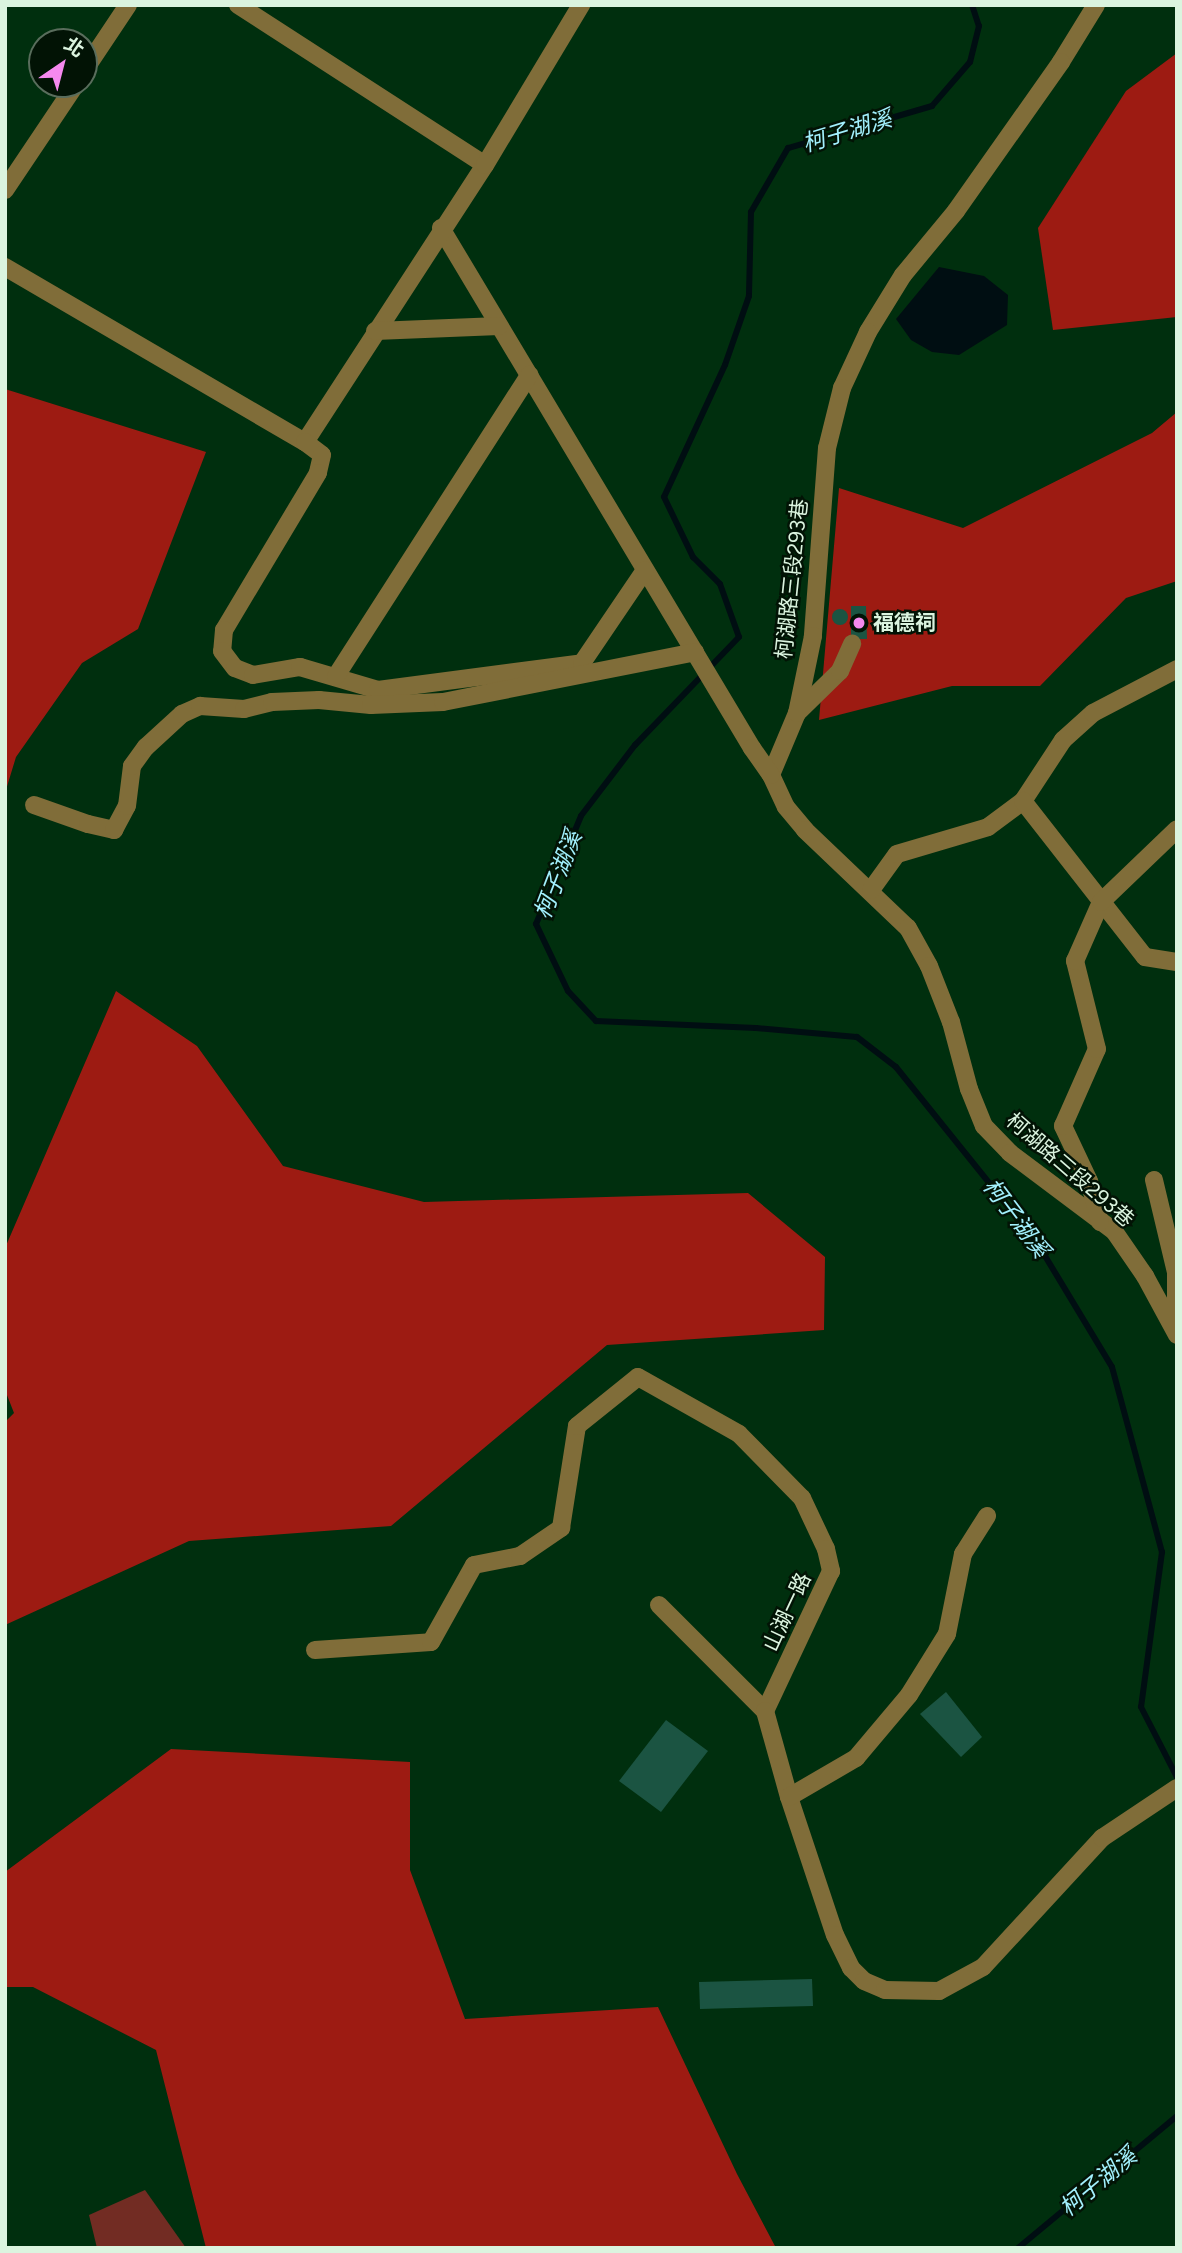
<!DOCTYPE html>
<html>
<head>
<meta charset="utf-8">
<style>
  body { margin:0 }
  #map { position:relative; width:1182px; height:2253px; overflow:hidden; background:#002f0e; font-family:Figtree,"Noto Sans TC",sans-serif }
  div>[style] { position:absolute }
  .green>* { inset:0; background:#722c23 }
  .forest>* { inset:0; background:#9d1b12 }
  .water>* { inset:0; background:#000e12 }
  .stream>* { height:6px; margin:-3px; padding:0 3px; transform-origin:3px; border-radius:3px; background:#000e12 }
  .building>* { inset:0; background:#1b5442 }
  .round { border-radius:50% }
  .minor>* { height:18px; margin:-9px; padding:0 9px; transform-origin:9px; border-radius:9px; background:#806d39 }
  .dots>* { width:19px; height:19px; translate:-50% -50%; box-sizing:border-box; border:4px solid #021305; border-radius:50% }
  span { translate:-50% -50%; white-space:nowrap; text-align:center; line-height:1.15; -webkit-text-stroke:5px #021305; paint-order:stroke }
  .street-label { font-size:21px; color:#dbf4df }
  .poi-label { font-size:21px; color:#dbf4df; font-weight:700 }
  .left { translate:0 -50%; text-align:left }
  .water-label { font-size:23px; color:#a2f0fd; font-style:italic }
  .frame { position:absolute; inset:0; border:7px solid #dbf4df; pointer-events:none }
  .north { position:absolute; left:28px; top:28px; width:70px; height:70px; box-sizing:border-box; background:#021305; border:2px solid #596d5c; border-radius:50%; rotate:35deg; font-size:19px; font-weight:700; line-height:28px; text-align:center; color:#dbf4df }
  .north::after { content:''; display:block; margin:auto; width:24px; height:32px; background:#f589ee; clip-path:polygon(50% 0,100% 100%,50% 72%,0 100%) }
</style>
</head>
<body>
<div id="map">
  <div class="green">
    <div style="clip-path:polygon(145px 2190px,186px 2248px,97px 2248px,89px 2215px)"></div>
  </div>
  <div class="forest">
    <div style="clip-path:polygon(1177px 53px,1177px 317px,1053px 330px,1038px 228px,1126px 91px)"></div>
    <div style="clip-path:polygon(5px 389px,206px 452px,138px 629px,82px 663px,16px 757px,5px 793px)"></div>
    <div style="clip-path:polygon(1177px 412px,1177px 581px,1126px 598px,1040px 686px,952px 686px,819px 720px,839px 488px,963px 528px,1152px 433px)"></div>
    <div style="clip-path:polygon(116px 991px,197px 1046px,283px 1166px,424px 1202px,748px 1193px,825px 1257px,824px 1330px,607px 1345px,391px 1526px,189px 1541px,5px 1625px,5px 1422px,14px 1413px,5px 1390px,5px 1248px)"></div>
    <div style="clip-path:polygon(171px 1749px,410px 1762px,410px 1870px,465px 2019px,658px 2007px,737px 2174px,776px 2248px,206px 2248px,156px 2050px,33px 1987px,5px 1987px,5px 1872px)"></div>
  </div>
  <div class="water">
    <div style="clip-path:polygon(939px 267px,984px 276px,1008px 295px,1007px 325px,959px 355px,932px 352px,911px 340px,896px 319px)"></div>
  </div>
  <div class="stream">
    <div style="left:972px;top:5px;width:22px;rotate:72deg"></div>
    <div style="left:979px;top:26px;width:37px;rotate:104deg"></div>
    <div style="left:970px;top:62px;width:58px;rotate:130.8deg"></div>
    <div style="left:932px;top:106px;width:150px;rotate:163.7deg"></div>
    <div style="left:788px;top:148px;width:74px;rotate:120deg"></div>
    <div style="left:751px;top:212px;width:84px;rotate:91.4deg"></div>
    <div style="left:749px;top:296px;width:73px;rotate:109.2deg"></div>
    <div style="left:725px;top:365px;width:145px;rotate:114.8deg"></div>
    <div style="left:664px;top:497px;width:67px;rotate:64.2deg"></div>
    <div style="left:693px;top:557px;width:38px;rotate:45deg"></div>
    <div style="left:720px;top:584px;width:56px;rotate:70.3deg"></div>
    <div style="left:739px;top:637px;width:150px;rotate:133.9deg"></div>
    <div style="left:635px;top:745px;width:89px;rotate:127.3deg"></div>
    <div style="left:581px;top:816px;width:117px;rotate:112.6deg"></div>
    <div style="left:536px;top:924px;width:74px;rotate:64.5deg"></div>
    <div style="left:568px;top:991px;width:41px;rotate:47deg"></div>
    <div style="left:596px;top:1021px;width:160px;rotate:2.5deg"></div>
    <div style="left:756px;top:1028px;width:101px;rotate:5.1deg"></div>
    <div style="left:857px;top:1037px;width:49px;rotate:37.6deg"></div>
    <div style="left:896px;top:1067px;width:223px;rotate:51.2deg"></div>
    <div style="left:1036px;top:1241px;width:147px;rotate:58.9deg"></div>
    <div style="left:1112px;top:1367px;width:192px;rotate:74.9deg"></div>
    <div style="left:1162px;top:1552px;width:156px;rotate:97.7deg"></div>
    <div style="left:1141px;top:1707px;width:79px;rotate:62.8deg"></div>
    <div style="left:1018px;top:2248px;width:207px;rotate:-39.7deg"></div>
  </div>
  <div class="building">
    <div style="clip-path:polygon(851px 606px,866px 606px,867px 639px,851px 639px)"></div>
    <div class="round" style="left:832px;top:609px;width:16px;height:16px"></div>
    <div style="clip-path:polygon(946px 1692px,982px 1737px,961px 1757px,920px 1714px)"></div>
    <div style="clip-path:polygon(666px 1720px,708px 1751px,661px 1812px,619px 1781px)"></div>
    <div style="clip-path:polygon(812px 1979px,813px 2006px,700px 2009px,699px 1982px)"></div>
  </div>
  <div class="minor">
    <div style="left:238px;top:5px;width:294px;rotate:32.9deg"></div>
    <div style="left:1096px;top:5px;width:67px;rotate:121.6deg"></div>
    <div style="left:1061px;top:62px;width:182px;rotate:125.2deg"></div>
    <div style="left:956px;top:211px;width:83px;rotate:129.6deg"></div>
    <div style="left:903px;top:275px;width:67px;rotate:121.6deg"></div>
    <div style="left:868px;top:332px;width:62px;rotate:114.9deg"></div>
    <div style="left:842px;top:388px;width:62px;rotate:104deg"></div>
    <div style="left:827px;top:448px;width:189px;rotate:94.3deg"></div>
    <div style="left:813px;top:636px;width:79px;rotate:101.7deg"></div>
    <div style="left:797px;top:713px;width:67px;rotate:112.8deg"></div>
    <div style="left:771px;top:775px;width:35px;rotate:65deg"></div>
    <div style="left:786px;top:807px;width:30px;rotate:50deg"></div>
    <div style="left:805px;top:830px;width:142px;rotate:43.6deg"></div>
    <div style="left:908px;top:928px;width:43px;rotate:61.1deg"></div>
    <div style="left:929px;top:966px;width:60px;rotate:68.6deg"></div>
    <div style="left:951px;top:1022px;width:69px;rotate:75deg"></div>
    <div style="left:969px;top:1089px;width:40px;rotate:68deg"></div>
    <div style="left:984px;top:1126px;width:37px;rotate:46deg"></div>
    <div style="left:1010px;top:1153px;width:130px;rotate:36.9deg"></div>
    <div style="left:1114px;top:1231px;width:55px;rotate:55.4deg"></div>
    <div style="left:1145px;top:1276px;width:67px;rotate:61.5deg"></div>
    <div style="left:84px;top:71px;width:79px;rotate:-56.3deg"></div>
    <div style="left:5px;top:190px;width:128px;rotate:-56.2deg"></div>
    <div style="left:441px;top:228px;width:606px;rotate:59.12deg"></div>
    <div style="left:752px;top:748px;width:33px;rotate:55deg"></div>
    <div style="left:5px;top:267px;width:347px;rotate:30.3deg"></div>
    <div style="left:305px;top:442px;width:330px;rotate:-57deg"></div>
    <div style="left:485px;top:165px;width:187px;rotate:-59deg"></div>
    <div style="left:375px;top:331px;width:124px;rotate:-2.3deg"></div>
    <div style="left:305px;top:442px;width:21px;rotate:37deg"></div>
    <div style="left:322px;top:455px;width:18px;rotate:103deg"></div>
    <div style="left:318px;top:473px;width:183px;rotate:120.9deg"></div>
    <div style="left:224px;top:630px;width:21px;rotate:95deg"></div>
    <div style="left:222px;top:651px;width:21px;rotate:53deg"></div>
    <div style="left:235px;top:668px;width:19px;rotate:21deg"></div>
    <div style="left:253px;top:675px;width:48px;rotate:-9.7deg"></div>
    <div style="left:300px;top:667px;width:81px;rotate:16.4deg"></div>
    <div style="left:378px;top:690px;width:206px;rotate:-7.5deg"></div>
    <div style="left:582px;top:663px;width:112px;rotate:-55.9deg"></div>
    <div style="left:336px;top:676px;width:358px;rotate:-57.3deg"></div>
    <div style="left:797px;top:713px;width:60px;rotate:-44.3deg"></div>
    <div style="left:840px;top:671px;width:30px;rotate:-66deg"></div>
    <div style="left:1023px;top:801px;width:73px;rotate:-56.7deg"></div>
    <div style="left:1063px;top:740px;width:40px;rotate:-42deg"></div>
    <div style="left:1093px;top:713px;width:95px;rotate:-27.6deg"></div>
    <div style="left:34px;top:805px;width:57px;rotate:19.4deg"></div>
    <div style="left:88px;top:824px;width:27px;rotate:13deg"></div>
    <div style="left:114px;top:830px;width:27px;rotate:-62deg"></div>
    <div style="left:127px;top:806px;width:40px;rotate:-82.9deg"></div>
    <div style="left:132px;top:766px;width:24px;rotate:-54deg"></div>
    <div style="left:146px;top:747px;width:49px;rotate:-42.5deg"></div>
    <div style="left:182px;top:714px;width:20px;rotate:-24deg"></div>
    <div style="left:200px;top:706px;width:44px;rotate:3.9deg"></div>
    <div style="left:244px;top:709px;width:29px;rotate:-14deg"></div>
    <div style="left:272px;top:702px;width:47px;rotate:-2.4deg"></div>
    <div style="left:319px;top:700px;width:52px;rotate:5.5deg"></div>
    <div style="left:371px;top:705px;width:72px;rotate:-2.4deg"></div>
    <div style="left:443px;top:702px;width:257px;rotate:-11.2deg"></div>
    <div style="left:871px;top:890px;width:44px;rotate:-54.2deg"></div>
    <div style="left:897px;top:854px;width:95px;rotate:-16.5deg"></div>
    <div style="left:988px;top:827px;width:44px;rotate:-36.6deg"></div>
    <div style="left:1023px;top:801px;width:198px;rotate:52deg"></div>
    <div style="left:1145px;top:957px;width:32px;rotate:9deg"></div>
    <div style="left:1154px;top:1180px;width:95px;rotate:76.6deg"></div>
    <div style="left:1176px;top:1272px;width:59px;rotate:90deg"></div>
    <div style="left:1100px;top:1222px;width:42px;rotate:-105deg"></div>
    <div style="left:1089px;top:1181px;width:61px;rotate:-115.3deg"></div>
    <div style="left:1063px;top:1126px;width:84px;rotate:-66.2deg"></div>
    <div style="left:1097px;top:1049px;width:91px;rotate:-104deg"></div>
    <div style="left:1075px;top:961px;width:64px;rotate:-66.2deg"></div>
    <div style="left:1101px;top:902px;width:105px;rotate:-43.8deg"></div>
    <div style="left:659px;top:1605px;width:150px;rotate:45deg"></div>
    <div style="left:315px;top:1650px;width:116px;rotate:-3.9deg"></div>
    <div style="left:431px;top:1642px;width:88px;rotate:-60.8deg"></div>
    <div style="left:474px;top:1565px;width:47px;rotate:-11.1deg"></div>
    <div style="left:520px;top:1556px;width:50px;rotate:-34.3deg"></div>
    <div style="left:561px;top:1528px;width:103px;rotate:-81.1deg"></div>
    <div style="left:577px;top:1426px;width:78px;rotate:-38.8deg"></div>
    <div style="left:638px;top:1377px;width:116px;rotate:29.4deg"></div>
    <div style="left:739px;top:1434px;width:90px;rotate:45.5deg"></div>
    <div style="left:802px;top:1498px;width:56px;rotate:64.8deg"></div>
    <div style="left:826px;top:1549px;width:23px;rotate:77deg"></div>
    <div style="left:831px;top:1571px;width:155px;rotate:115.2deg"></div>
    <div style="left:765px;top:1711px;width:89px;rotate:74.4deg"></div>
    <div style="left:789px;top:1797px;width:145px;rotate:71.6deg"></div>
    <div style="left:835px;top:1935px;width:37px;rotate:64deg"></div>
    <div style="left:851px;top:1968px;width:18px;rotate:45deg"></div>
    <div style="left:864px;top:1981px;width:23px;rotate:23deg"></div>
    <div style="left:885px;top:1990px;width:54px;rotate:1.1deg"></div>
    <div style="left:939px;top:1991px;width:50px;rotate:-28.6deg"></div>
    <div style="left:983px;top:1967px;width:176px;rotate:-47.3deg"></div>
    <div style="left:1102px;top:1838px;width:90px;rotate:-33.7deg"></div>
    <div style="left:789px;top:1797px;width:78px;rotate:-30.2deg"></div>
    <div style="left:856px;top:1758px;width:82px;rotate:-49.9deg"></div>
    <div style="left:909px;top:1695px;width:72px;rotate:-58.1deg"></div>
    <div style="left:947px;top:1634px;width:82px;rotate:-78.7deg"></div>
    <div style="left:963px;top:1554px;width:45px;rotate:-57.7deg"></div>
  </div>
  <div class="dots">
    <div style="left:859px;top:623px;background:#f589ee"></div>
  </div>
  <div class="street-label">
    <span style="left:792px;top:579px;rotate:-84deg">柯湖路三段293巷</span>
    <span style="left:1070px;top:1170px;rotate:41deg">柯湖路三段293巷</span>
    <span style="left:787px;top:1612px;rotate:-65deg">山湖一路</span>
  </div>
  <div class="poi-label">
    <span class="left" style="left:873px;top:623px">福德祠</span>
  </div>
  <div class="water-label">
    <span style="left:847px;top:131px;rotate:-17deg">柯子湖溪</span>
    <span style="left:558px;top:875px;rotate:-69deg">柯子湖溪</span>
    <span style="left:1016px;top:1218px;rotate:53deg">柯子湖溪</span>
    <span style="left:1098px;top:2182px;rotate:-40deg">柯子湖溪</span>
  </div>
  <div class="frame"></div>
  <div class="north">北</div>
</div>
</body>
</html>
